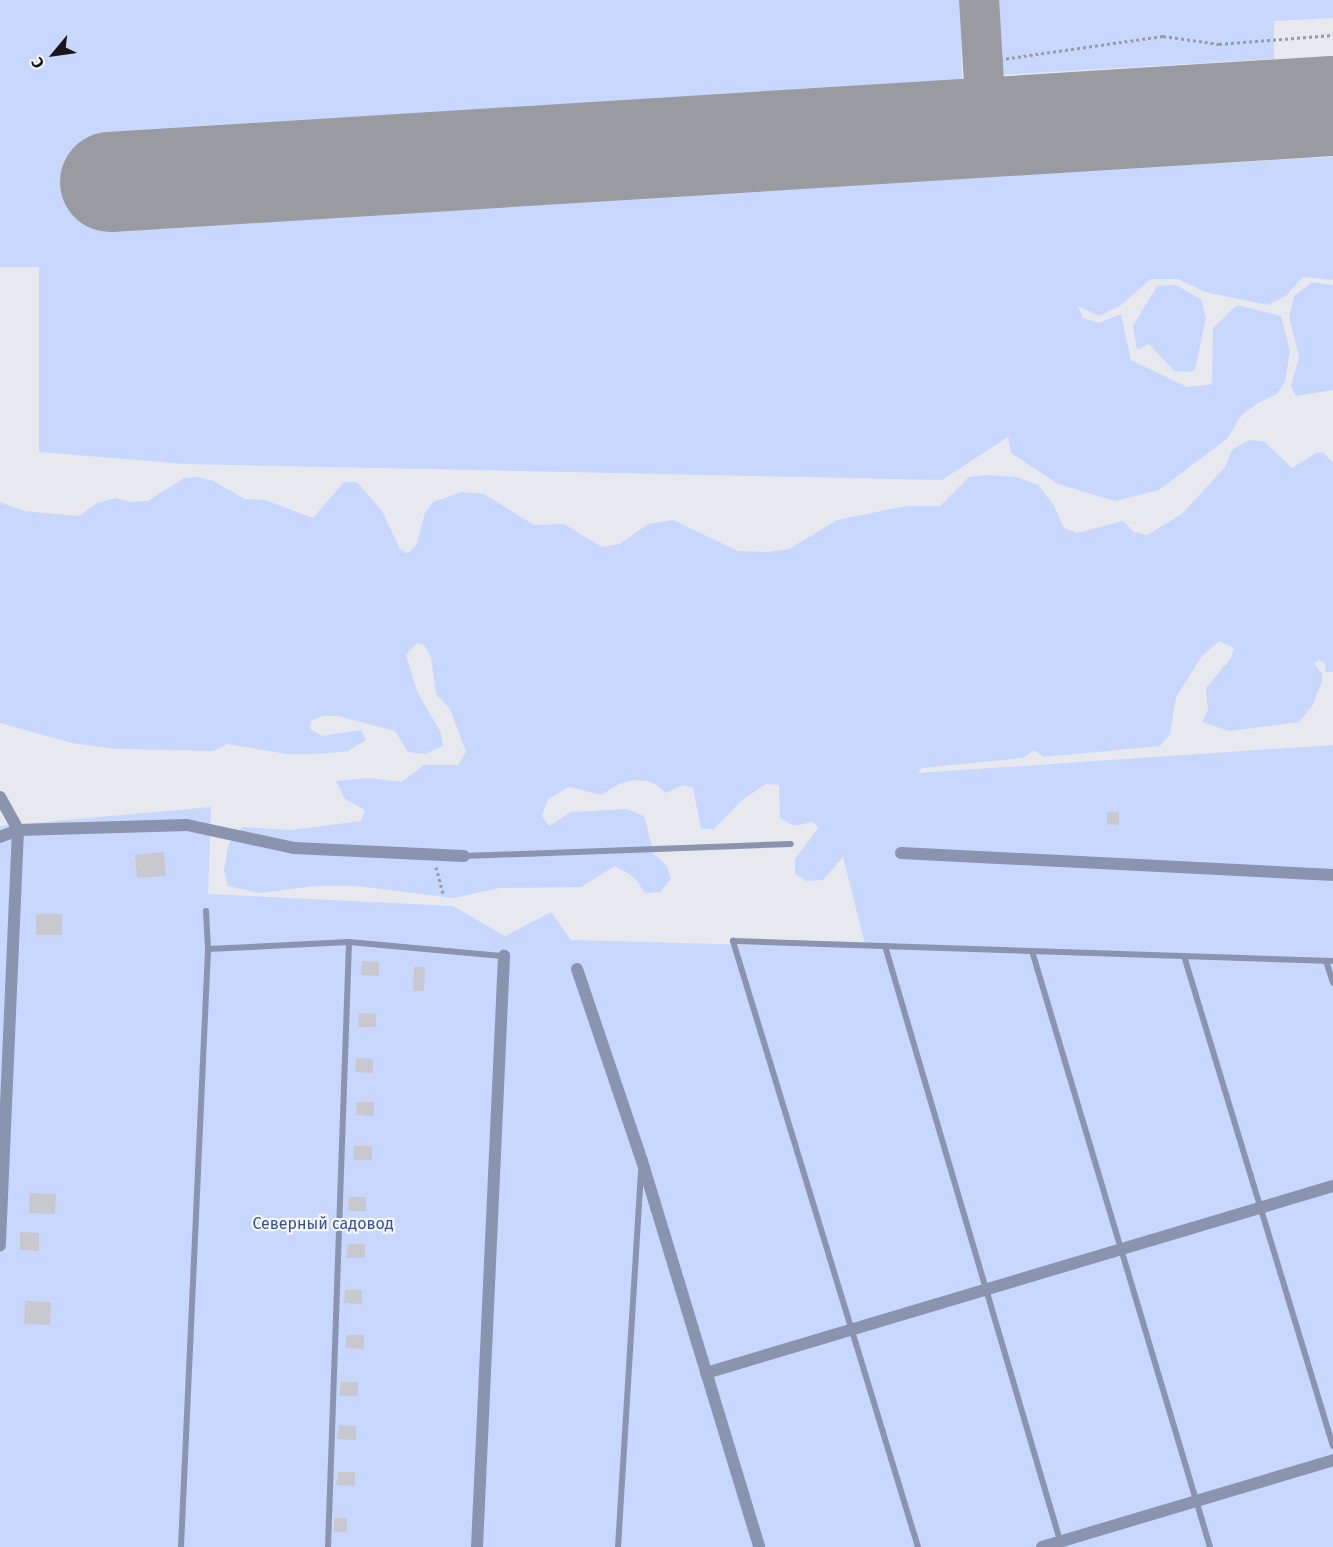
<!DOCTYPE html>
<html>
<head>
<meta charset="utf-8">
<style>
  body { margin:0 }
  #map { position:relative; width:1333px; height:1547px; overflow:hidden; background:#e7e9ef; font-family:"Fira Sans",sans-serif }
  div>[style] { position:absolute }
  .green>* { inset:0; background:#c8d7fd }
  .taxiway>* { height:40px; margin:-20px; padding:0 20px; transform-origin:20px; border-radius:20px; background:#9a9ba0 }
  .runway>* { height:100px; margin:-50px; padding:0 50px; transform-origin:50px; border-radius:50px; background:#9a9ba0 }
  .building>* { inset:0; background:#c7c9cf }
  .path>* { height:3px; margin-top:-1.5px; transform-origin:0; background:repeating-linear-gradient(90deg,#999b9f 0 3px,transparent 0 6px) }
  .lane>* { height:6px; margin:-3px; padding:0 3px; transform-origin:3px; border-radius:3px; background:#8a94ae }
  .street>* { height:12px; margin:-6px; padding:0 6px; transform-origin:6px; border-radius:6px; background:#8a94ae }
  span { translate:-50% -50%; white-space:nowrap; text-align:center; line-height:1.15; -webkit-text-stroke:4.5px #f4f7fd; paint-order:stroke }
  .park-label { font-size:16px; color:#395197 }
  .north { position:absolute; left:24px; top:24px; width:60px; height:60px; -webkit-text-stroke:4px #f4f7fd; paint-order:stroke; rotate:241deg; font-size:16px; font-weight:700; line-height:24px; text-align:center; color:#161719 }
  .north::after { content:''; display:block; margin:auto; width:21px; height:27px; background:#161719; clip-path:polygon(50% 0,100% 100%,50% 72%,0 100%) }
</style>
</head>
<body>
<div id="map">
  <div class="green">
    <div style="clip-path:polygon(0 0,960px 0,962px 81px,101px 143px,106px 222px,1333px 157px,1333px 280px,1303px 277px,1286px 296px,1268px 305px,1205px 292px,1178px 279px,1151px 279px,1121px 305px,1099px 316px,1078px 306px,1083px 318px,1099px 323px,1121px 314px,1131px 360px,1187px 387px,1212px 384px,1213px 328px,1237px 305px,1281px 316px,1290px 351px,1285px 382px,1277px 394px,1256px 404px,1241px 416px,1227px 439px,1159px 490px,1115px 501px,1058px 484px,1011px 453px,1008px 437px,942px 480px,186px 464px,39px 452px,39px 267px,0 267px)"></div>
    <div style="clip-path:polygon(992px 0,1333px 0,1333px 18px,1274px 21px,1274px 59px,998px 75px)"></div>
    <div style="clip-path:polygon(1312px 282px,1333px 285px,1333px 390px,1296px 396px,1291px 386px,1299px 357px,1289px 317px,1294px 296px)"></div>
    <div style="clip-path:polygon(1176px 285px,1201px 299px,1206px 318px,1195px 370px,1188px 372px,1174px 371px,1149px 344px,1137px 350px,1133px 326px,1157px 286px)"></div>
    <div style="clip-path:polygon(1249px 440px,1265px 442px,1292px 468px,1316px 453px,1323px 452px,1333px 463px,1333px 672px,1326px 672px,1325px 663px,1319px 660px,1314px 663px,1322px 674px,1322px 682px,1312px 706px,1299px 722px,1229px 731px,1202px 722px,1208px 710px,1206px 688px,1231px 658px,1234px 648px,1219px 641px,1202px 656px,1176px 697px,1170px 734px,1160px 746px,1044px 757px,1034px 750px,1023px 758px,922px 768px,918px 773px,1333px 745px,1333px 1547px,0 1547px,0 826px,211px 807px,208px 894px,453px 906px,505px 936px,551px 912px,571px 940px,866px 948px,843px 857px,823px 880px,806px 881px,795px 874px,795px 859px,819px 827px,812px 822px,794px 826px,780px 818px,779px 785px,766px 784px,741px 801px,714px 829px,701px 829px,693px 788px,683px 785px,666px 793px,652px 782px,637px 780px,621px 783px,601px 795px,569px 787px,548px 799px,542px 816px,549px 826px,571px 812px,627px 809px,644px 816px,654px 854px,667px 866px,671px 879px,660px 892px,645px 893px,634px 877px,615px 866px,581px 887px,499px 888px,454px 898px,357px 886px,314px 886px,260px 893px,228px 886px,224px 871px,228px 845px,242px 827px,290px 830px,361px 821px,365px 810px,345px 799px,336px 781px,368px 778px,401px 782px,424px 765px,458px 765px,466px 752px,450px 709px,436px 694px,431px 657px,425px 646px,417px 643px,406px 655px,417px 691px,441px 733px,443px 746px,425px 754px,408px 752px,395px 731px,338px 716px,323px 716px,311px 721px,310px 729px,322px 736px,361px 730px,366px 740px,348px 751px,318px 754px,287px 754px,227px 744px,213px 751px,116px 749px,72px 743px,0 723px,0 502px,24px 511px,79px 516px,97px 503px,116px 498px,130px 502px,148px 501px,184px 478px,197px 477px,213px 481px,245px 499px,265px 500px,313px 518px,344px 482px,357px 482px,382px 511px,400px 549px,407px 553px,416px 546px,425px 513px,433px 502px,462px 492px,484px 494px,534px 525px,564px 524px,602px 547px,620px 544px,648px 524px,673px 520px,738px 551px,768px 552px,789px 549px,837px 520px,906px 506px,940px 506px,969px 477px,987px 475px,1016px 477px,1038px 485px,1053px 504px,1064px 528px,1077px 533px,1123px 521px,1134px 532px,1147px 535px,1182px 514px,1225px 467px,1232px 450px)"></div>
  </div>
  <div class="taxiway">
    <div style="left:985px;top:100px;width:15px;rotate:62deg"></div>
    <div style="left:992px;top:113px;width:32px;rotate:24deg"></div>
    <div style="left:954px;top:129px;width:23px;rotate:-23deg"></div>
    <div style="left:975px;top:120px;width:22px;rotate:-63deg"></div>
    <div style="left:985px;top:100px;width:100px;rotate:-93.4deg"></div>
  </div>
  <div class="runway">
    <div style="left:110px;top:182px;width:1225px;rotate:-3.56deg"></div>
  </div>
  <div class="building">
    <div style="clip-path:polygon(1107px 812px,1119px 812px,1119px 825px,1107px 824px)"></div>
    <div style="clip-path:polygon(164px 852px,166px 876px,137px 878px,135px 855px)"></div>
    <div style="clip-path:polygon(36px 914px,62px 914px,62px 935px,36px 935px)"></div>
    <div style="clip-path:polygon(362px 961px,379px 962px,379px 976px,361px 975px)"></div>
    <div style="clip-path:polygon(414px 967px,425px 967px,424px 991px,413px 991px)"></div>
    <div style="clip-path:polygon(359px 1013px,376px 1014px,376px 1027px,358px 1027px)"></div>
    <div style="clip-path:polygon(356px 1058px,373px 1059px,373px 1073px,355px 1072px)"></div>
    <div style="clip-path:polygon(357px 1102px,374px 1102px,374px 1116px,356px 1115px)"></div>
    <div style="clip-path:polygon(354px 1146px,372px 1146px,372px 1160px,353px 1160px)"></div>
    <div style="clip-path:polygon(30px 1193px,56px 1194px,55px 1214px,29px 1213px)"></div>
    <div style="clip-path:polygon(349px 1197px,366px 1197px,366px 1211px,348px 1211px)"></div>
    <div style="clip-path:polygon(20px 1232px,39px 1233px,39px 1251px,20px 1250px)"></div>
    <div style="clip-path:polygon(348px 1244px,365px 1244px,365px 1258px,346px 1258px)"></div>
    <div style="clip-path:polygon(345px 1290px,362px 1290px,362px 1304px,344px 1303px)"></div>
    <div style="clip-path:polygon(25px 1301px,51px 1302px,50px 1325px,24px 1324px)"></div>
    <div style="clip-path:polygon(347px 1335px,364px 1335px,364px 1349px,345px 1348px)"></div>
    <div style="clip-path:polygon(341px 1382px,358px 1382px,358px 1396px,339px 1396px)"></div>
    <div style="clip-path:polygon(339px 1425px,356px 1426px,356px 1440px,337px 1439px)"></div>
    <div style="clip-path:polygon(338px 1472px,355px 1472px,355px 1486px,336px 1485px)"></div>
    <div style="clip-path:polygon(334px 1518px,347px 1518px,347px 1532px,334px 1532px)"></div>
  </div>
  <div class="path">
    <div style="left:982px;top:62px;width:183px;rotate:-8.2deg"></div>
    <div style="left:1163px;top:36px;width:57px;rotate:8.1deg"></div>
    <div style="left:1219px;top:44px;width:114px;rotate:-4.5deg"></div>
    <div style="left:436px;top:867px;width:28px;rotate:75deg"></div>
  </div>
  <div class="lane">
    <div style="left:464px;top:856px;width:327px;rotate:-2.1deg"></div>
    <div style="left:885px;top:946px;width:623px;rotate:73.6deg"></div>
    <div style="left:208px;top:949px;width:141px;rotate:-2.8deg"></div>
    <div style="left:349px;top:942px;width:156px;rotate:5.2deg"></div>
    <div style="left:1032px;top:951px;width:622px;rotate:73.37deg"></div>
    <div style="left:1184px;top:956px;width:512px;rotate:73.09deg"></div>
    <div style="left:1326px;top:961px;width:23px;rotate:72deg"></div>
    <div style="left:181px;top:1547px;width:599px;rotate:-87.41deg"></div>
    <div style="left:208px;top:949px;width:38px;rotate:-93deg"></div>
    <div style="left:328px;top:1547px;width:605px;rotate:-88.01deg"></div>
    <div style="left:618px;top:1547px;width:375px;rotate:-86.5deg"></div>
    <div style="left:918px;top:1547px;width:634px;rotate:-106.98deg"></div>
    <div style="left:733px;top:941px;width:600px;rotate:1.91deg"></div>
  </div>
  <div class="street">
    <div style="left:0;top:797px;width:38px;rotate:61deg"></div>
    <div style="left:18px;top:830px;width:169px;rotate:-1.7deg"></div>
    <div style="left:187px;top:825px;width:109px;rotate:12.1deg"></div>
    <div style="left:294px;top:848px;width:170px;rotate:2.7deg"></div>
    <div style="left:0;top:837px;width:19px;rotate:-21deg"></div>
    <div style="left:18px;top:830px;width:416px;rotate:92.5deg"></div>
    <div style="left:901px;top:853px;width:433px;rotate:2.9deg"></div>
    <div style="left:577px;top:969px;width:203px;rotate:71.3deg"></div>
    <div style="left:642px;top:1161px;width:403px;rotate:73.1deg"></div>
    <div style="left:706px;top:1373px;width:654px;rotate:-16.61deg"></div>
    <div style="left:477px;top:1547px;width:592px;rotate:-87.38deg"></div>
    <div style="left:1042px;top:1547px;width:304px;rotate:-16.6deg"></div>
  </div>
  <div class="park-label">
    <span style="left:323px;top:1224px">Северный садовод</span>
  </div>
  <div class="north">С</div>
</div>
</body>
</html>
